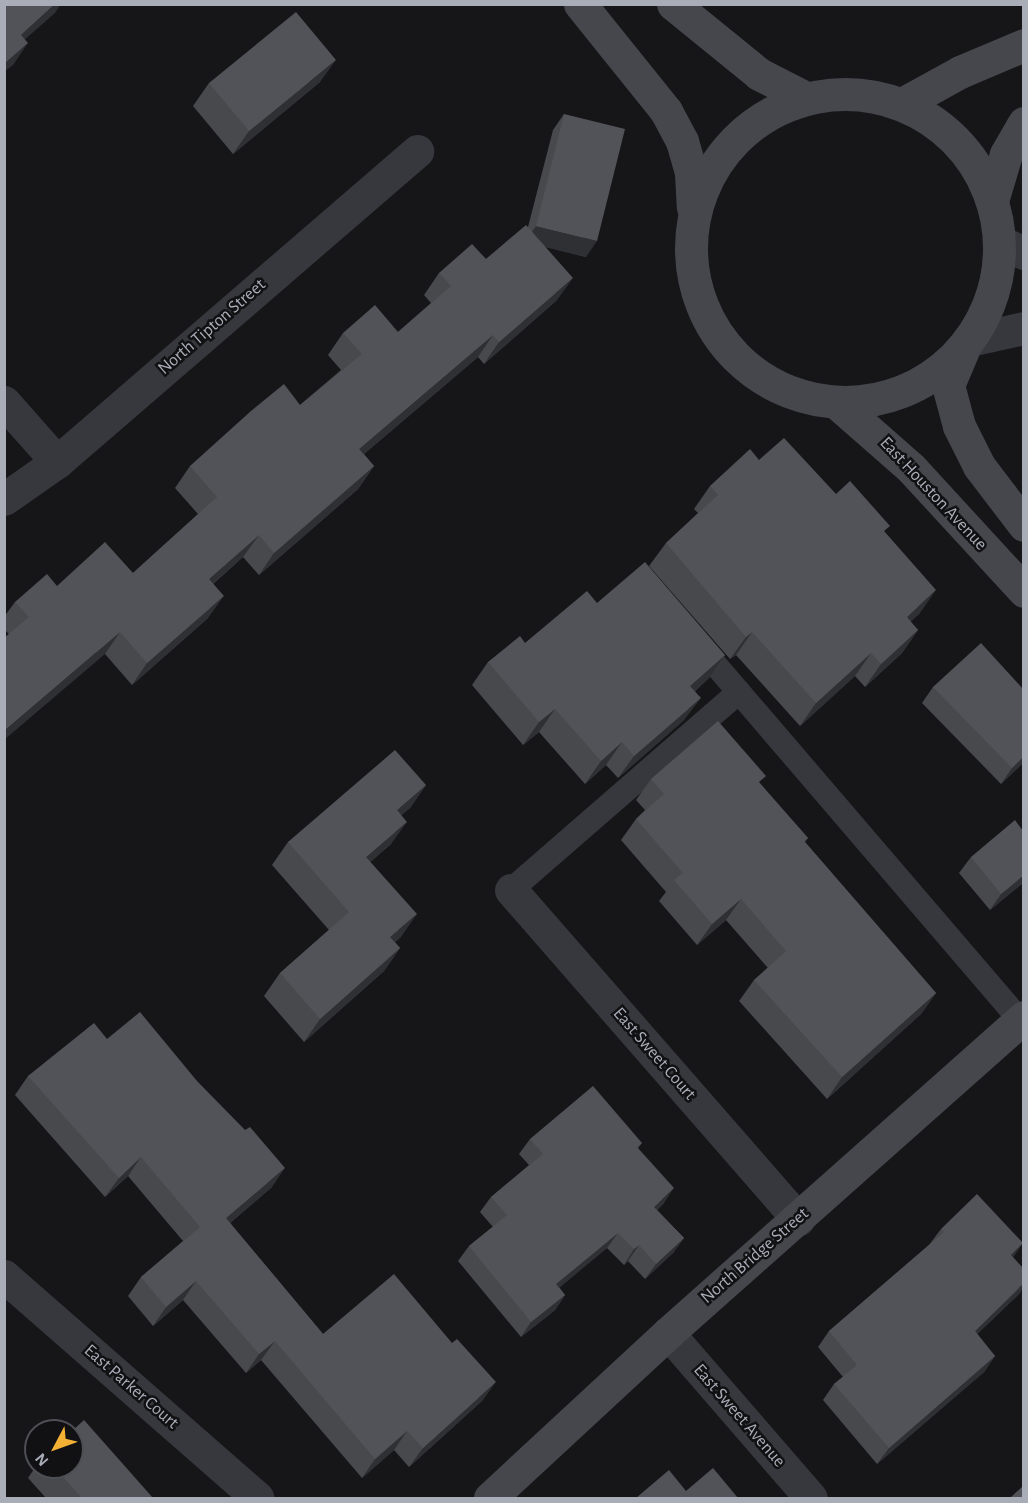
<!DOCTYPE html>
<html>
<head>
<meta charset="utf-8">
<style>
  body { margin:0 }
  #map { position:relative; width:1028px; height:1503px; overflow:hidden; background:#161618; font-family:"Alegreya Sans",sans-serif }
  div>[style] { position:absolute }
  .lane>* { height:24px; margin:-12px; padding:0 12px; transform-origin:12px; border-radius:12px; background:#37383d }
  .street>* { height:33px; margin:-16.5px; padding:0 16.5px; transform-origin:16.5px; border-radius:16.5px; background:#37383d }
  .secondary>* { height:33px; margin:-16.5px; padding:0 16.5px; transform-origin:16.5px; border-radius:16.5px; background:#45474d }
  .secondary>.ring { margin:-16.5px; padding:0; box-sizing:content-box; background:none; border:33px solid #45474d; border-radius:50% }
  .wall>* { inset:0; background:#47494d }
  .shaded-wall>* { inset:0; background:#2f3033 }
  .building>* { inset:0; background:#525359 }
  span { translate:-50% -50%; white-space:nowrap; text-align:center; line-height:1.15; -webkit-text-stroke:5px #111113; paint-order:stroke }
  .street-label { font-size:18px; color:#a8adb8 }
  .frame { position:absolute; inset:0; border:6px solid #a8adb8; pointer-events:none }
  .north { position:absolute; left:24px; top:1419px; width:60px; height:60px; box-sizing:border-box; background:#111113; border:2px solid #4d4f55; border-radius:50%; rotate:229deg; font-size:16px; font-weight:700; line-height:24px; text-align:center; color:#a8adb8 }
  .north::after { content:''; display:block; margin:auto; width:21px; height:27px; background:#f2b134; clip-path:polygon(50% 0,100% 100%,50% 72%,0 100%) }
</style>
</head>
<body>
<div id="map">
  <div class="lane">
    <div style="left:696px;top:642px;width:498px;rotate:49.4deg"></div>
    <div style="left:511px;top:890px;width:302px;rotate:-41deg"></div>
  </div>
  <div class="street">
    <div style="left:999px;top:241px;width:28px;rotate:26deg"></div>
    <div style="left:970px;top:340px;width:55px;rotate:-12.5deg"></div>
    <div style="left:4px;top:402px;width:80px;rotate:48.5deg"></div>
    <div style="left:4px;top:499px;width:65px;rotate:-34.9deg"></div>
    <div style="left:57px;top:462px;width:476px;rotate:-40.8deg"></div>
    <div style="left:511px;top:890px;width:437px;rotate:48.9deg"></div>
    <div style="left:4px;top:1276px;width:337px;rotate:41.2deg"></div>
    <div style="left:668px;top:1333px;width:218px;rotate:49.1deg"></div>
  </div>
  <div class="secondary">
    <div style="left:580px;top:4px;width:137px;rotate:51.2deg"></div>
    <div style="left:666px;top:111px;width:34px;rotate:62deg"></div>
    <div style="left:682px;top:141px;width:33px;rotate:74deg"></div>
    <div style="left:691px;top:173px;width:34px;rotate:87deg"></div>
    <div style="left:673px;top:4px;width:111px;rotate:39.1deg"></div>
    <div style="left:759px;top:74px;width:51px;rotate:27.1deg"></div>
    <div class="ring" style="left:691px;top:94px;width:275px;height:275px"></div>
    <div style="left:902px;top:104px;width:66px;rotate:-28.9deg"></div>
    <div style="left:960px;top:72px;width:69px;rotate:-22.9deg"></div>
    <div style="left:992px;top:201px;width:49px;rotate:-73.4deg"></div>
    <div style="left:1006px;top:154px;width:36px;rotate:-60deg"></div>
    <div style="left:963px;top:350px;width:38px;rotate:113deg"></div>
    <div style="left:948px;top:385px;width:42px;rotate:75deg"></div>
    <div style="left:959px;top:426px;width:45px;rotate:63.4deg"></div>
    <div style="left:979px;top:466px;width:74px;rotate:52.7deg"></div>
    <div style="left:837px;top:403px;width:98px;rotate:41.3deg"></div>
    <div style="left:911px;top:468px;width:167px;rotate:47.4deg"></div>
    <div style="left:490px;top:1498px;width:243px;rotate:-42.8deg"></div>
    <div style="left:668px;top:1333px;width:476px;rotate:-41.6deg"></div>
  </div>
  <div class="wall">
    <div style="clip-path:polygon(320px 82px,233px 154px,193px 106px,209px 83px)"></div>
    <div style="clip-path:polygon(564px 114px,586px 257px,546px 247px,557px 300px,484px 364px,478px 357px,364px 454px,374px 466px,358px 489px,259px 575px,243px 557px,213px 584px,208px 618px,132px 685px,105px 654px,9px 634px,4px 629px,4px 617px,15px 602px,57px 586px,133px 573px,198px 514px,175px 488px,190px 466px,300px 405px,341px 370px,328px 355px,343px 333px,398px 332px,431px 303px,424px 295px,439px 273px,486px 259px,528px 227px,553px 130px)"></div>
    <div style="clip-path:polygon(759px 460px,836px 494px,885px 533px,920px 613px,910px 622px,918px 630px,902px 653px,865px 687px,855px 676px,800px 726px,736px 655px,730px 659px,649px 566px,666px 543px,698px 513px,694px 509px,710px 486px)"></div>
    <div style="clip-path:polygon(525px 643px,725px 655px,709px 678px,695px 691px,684px 720px,618px 778px,606px 765px,585px 784px,539px 732px,523px 745px,472px 685px,488px 662px)"></div>
    <div style="clip-path:polygon(933px 687px,1023px 689px,1023px 763px,1001px 784px,922px 703px)"></div>
    <div style="clip-path:polygon(651px 779px,760px 784px,808px 838px,805px 842px,936px 993px,921px 1014px,827px 1099px,739px 1001px,754px 980px,768px 968px,726px 920px,697px 945px,659px 901px,666px 892px,621px 840px,636px 819px,645px 810px,636px 800px)"></div>
    <div style="clip-path:polygon(426px 785px,410px 808px,401px 815px,391px 844px,370px 862px,401px 937px,395px 942px,400px 948px,384px 971px,304px 1042px,264px 996px,280px 973px,329px 930px,272px 865px,288px 842px)"></div>
    <div style="clip-path:polygon(971px 857px,1023px 883px,990px 910px,959px 873px)"></div>
    <div style="clip-path:polygon(107px 1039px,272px 1187px,230px 1223px,323px 1334px,483px 1400px,409px 1467px,394px 1450px,362px 1478px,261px 1360px,246px 1373px,183px 1300px,153px 1326px,128px 1296px,141px 1277px,183px 1241px,128px 1176px,105px 1197px,15px 1095px,28px 1076px)"></div>
    <div style="clip-path:polygon(530px 1139px,642px 1143px,638px 1148px,664px 1203px,657px 1210px,684px 1238px,673px 1253px,645px 1279px,628px 1261px,624px 1265px,607px 1248px,559px 1287px,565px 1295px,555px 1310px,521px 1337px,458px 1261px,469px 1246px,493px 1227px,480px 1212px,491px 1197px,529px 1165px,519px 1154px)"></div>
    <div style="clip-path:polygon(941px 1229px,1013px 1257px,1020px 1293px,977px 1334px,995px 1356px,984px 1372px,877px 1464px,823px 1400px,834px 1384px,843px 1377px,818px 1347px,829px 1331px,929px 1245px)"></div>
    <div style="clip-path:polygon(36px 1466px,72px 1467px,153px 1498px,46px 1498px,28px 1478px)"></div>
  </div>
  <div class="shaded-wall">
    <div style="clip-path:polygon(55px 4px,61px 4px,55px 13px,6px 56px,21px 35px)"></div>
    <div style="clip-path:polygon(28px 43px,13px 65px,4px 72px,4px 64px)"></div>
    <div style="clip-path:polygon(336px 60px,320px 82px,233px 154px,249px 131px)"></div>
    <div style="clip-path:polygon(536px 226px,597px 241px,586px 257px,525px 242px)"></div>
    <div style="clip-path:polygon(573px 278px,557px 300px,484px 364px,499px 342px)"></div>
    <div style="clip-path:polygon(493px 335px,478px 357px,344px 471px,359px 449px)"></div>
    <div style="clip-path:polygon(374px 466px,358px 489px,259px 575px,274px 553px)"></div>
    <div style="clip-path:polygon(259px 535px,243px 557px,193px 601px,209px 579px)"></div>
    <div style="clip-path:polygon(936px 590px,920px 613px,891px 640px,907px 617px)"></div>
    <div style="clip-path:polygon(224px 596px,208px 618px,132px 685px,147px 663px)"></div>
    <div style="clip-path:polygon(918px 630px,902px 653px,865px 687px,881px 664px)"></div>
    <div style="clip-path:polygon(120px 632px,105px 654px,4px 740px,4px 731px)"></div>
    <div style="clip-path:polygon(752px 632px,736px 655px,730px 659px,746px 637px)"></div>
    <div style="clip-path:polygon(871px 653px,855px 676px,800px 726px,816px 703px)"></div>
    <div style="clip-path:polygon(725px 655px,709px 678px,674px 709px,690px 686px)"></div>
    <div style="clip-path:polygon(701px 698px,684px 720px,618px 778px,634px 756px)"></div>
    <div style="clip-path:polygon(555px 709px,539px 732px,523px 745px,539px 722px)"></div>
    <div style="clip-path:polygon(622px 742px,606px 765px,585px 784px,601px 761px)"></div>
    <div style="clip-path:polygon(1023px 757px,1023px 763px,1001px 784px,1012px 768px)"></div>
    <div style="clip-path:polygon(426px 785px,410px 808px,381px 833px,397px 810px)"></div>
    <div style="clip-path:polygon(407px 822px,391px 844px,350px 880px,366px 857px)"></div>
    <div style="clip-path:polygon(1023px 876px,1023px 883px,990px 910px,1001px 894px)"></div>
    <div style="clip-path:polygon(741px 899px,726px 920px,697px 945px,712px 924px)"></div>
    <div style="clip-path:polygon(417px 914px,401px 937px,374px 960px,390px 937px)"></div>
    <div style="clip-path:polygon(400px 948px,384px 971px,304px 1042px,320px 1019px)"></div>
    <div style="clip-path:polygon(936px 993px,921px 1014px,827px 1099px,842px 1077px)"></div>
    <div style="clip-path:polygon(141px 1157px,128px 1176px,105px 1197px,119px 1178px)"></div>
    <div style="clip-path:polygon(285px 1168px,272px 1187px,213px 1237px,226px 1218px)"></div>
    <div style="clip-path:polygon(674px 1188px,664px 1203px,643px 1222px,654px 1207px)"></div>
    <div style="clip-path:polygon(618px 1233px,607px 1248px,546px 1299px,556px 1284px)"></div>
    <div style="clip-path:polygon(684px 1238px,673px 1253px,645px 1279px,656px 1264px)"></div>
    <div style="clip-path:polygon(1023px 1243px,1012px 1259px,1011px 1255px)"></div>
    <div style="clip-path:polygon(639px 1245px,628px 1261px,624px 1265px,634px 1249px)"></div>
    <div style="clip-path:polygon(196px 1281px,183px 1300px,153px 1326px,166px 1307px)"></div>
    <div style="clip-path:polygon(1023px 1284px,1023px 1288px,1020px 1293px,964px 1347px,975px 1331px)"></div>
    <div style="clip-path:polygon(565px 1295px,555px 1310px,521px 1337px,531px 1322px)"></div>
    <div style="clip-path:polygon(275px 1341px,261px 1360px,246px 1373px,259px 1354px)"></div>
    <div style="clip-path:polygon(995px 1356px,984px 1372px,877px 1464px,889px 1448px)"></div>
    <div style="clip-path:polygon(496px 1382px,483px 1400px,409px 1467px,423px 1448px)"></div>
    <div style="clip-path:polygon(407px 1431px,394px 1450px,362px 1478px,375px 1459px)"></div>
  </div>
  <div class="building">
    <div style="clip-path:polygon(4px 4px,55px 4px,21px 35px,28px 43px,4px 64px)"></div>
    <div style="clip-path:polygon(296px 12px,336px 60px,249px 131px,209px 83px)"></div>
    <div style="clip-path:polygon(564px 114px,625px 129px,597px 241px,536px 226px)"></div>
    <div style="clip-path:polygon(526px 225px,573px 278px,499px 342px,493px 335px,359px 449px,374px 466px,274px 553px,259px 535px,209px 579px,224px 596px,147px 663px,120px 632px,4px 731px,4px 638px,29px 617px,15px 602px,47px 574px,57px 586px,105px 542px,133px 573px,217px 497px,190px 466px,251px 411px,284px 384px,300px 405px,362px 354px,343px 333px,375px 305px,398px 332px,451px 286px,439px 273px,472px 244px,486px 259px)"></div>
    <div style="clip-path:polygon(784px 438px,836px 494px,850px 481px,890px 526px,884px 531px,936px 590px,907px 617px,918px 630px,881px 664px,871px 653px,816px 703px,752px 632px,746px 637px,666px 543px,718px 495px,710px 486px,750px 449px,759px 460px)"></div>
    <div style="clip-path:polygon(645px 562px,725px 655px,690px 686px,701px 698px,634px 756px,622px 742px,601px 761px,555px 709px,539px 722px,488px 662px,520px 636px,525px 643px,587px 591px,597px 603px)"></div>
    <div style="clip-path:polygon(981px 643px,1023px 689px,1023px 757px,1012px 768px,933px 687px)"></div>
    <div style="clip-path:polygon(718px 721px,766px 776px,759px 782px,808px 838px,804px 841px,936px 993px,842px 1077px,754px 980px,786px 951px,741px 899px,712px 924px,674px 880px,683px 873px,636px 819px,664px 794px,651px 779px)"></div>
    <div style="clip-path:polygon(395px 750px,426px 785px,397px 810px,407px 822px,366px 857px,417px 914px,390px 937px,400px 948px,320px 1019px,280px 973px,349px 912px,288px 842px)"></div>
    <div style="clip-path:polygon(1015px 820px,1023px 831px,1023px 876px,1001px 894px,971px 857px)"></div>
    <div style="clip-path:polygon(140px 1012px,197px 1081px,245px 1130px,250px 1127px,285px 1168px,226px 1218px,323px 1334px,394px 1274px,452px 1343px,457px 1339px,496px 1382px,423px 1448px,407px 1431px,375px 1459px,275px 1341px,259px 1354px,196px 1281px,166px 1307px,141px 1277px,200px 1227px,141px 1157px,119px 1178px,28px 1076px,94px 1023px,107px 1039px)"></div>
    <div style="clip-path:polygon(593px 1086px,642px 1143px,637px 1147px,674px 1188px,654px 1207px,684px 1238px,656px 1264px,639px 1245px,634px 1249px,618px 1233px,556px 1284px,565px 1295px,531px 1322px,469px 1246px,507px 1215px,491px 1197px,543px 1154px,530px 1139px)"></div>
    <div style="clip-path:polygon(977px 1194px,1023px 1243px,1011px 1255px,1023px 1268px,1023px 1284px,975px 1331px,995px 1356px,889px 1448px,834px 1384px,857px 1365px,829px 1331px,944px 1232px,941px 1229px)"></div>
    <div style="clip-path:polygon(84px 1420px,153px 1498px,82px 1498px,54px 1467px,72px 1467px,72px 1431px)"></div>
    <div style="clip-path:polygon(713px 1468px,738px 1498px,636px 1498px,669px 1470px,686px 1491px)"></div>
    <div style="clip-path:polygon(1023px 1486px,1023px 1498px,1010px 1498px)"></div>
  </div>
  <div class="street-label">
    <span style="left:212px;top:327px;rotate:-41deg">North Tipton Street</span>
    <span style="left:933px;top:494px;rotate:47deg">East Houston Avenue</span>
    <span style="left:654px;top:1054px;rotate:49deg">East Sweet Court</span>
    <span style="left:755px;top:1256px;rotate:-41deg">North Bridge Street</span>
    <span style="left:131px;top:1387px;rotate:41deg">East Parker Court</span>
    <span style="left:739px;top:1416px;rotate:49deg">East Sweet Avenue</span>
  </div>
  <div class="frame"></div>
  <div class="north">N</div>
</div>
</body>
</html>
